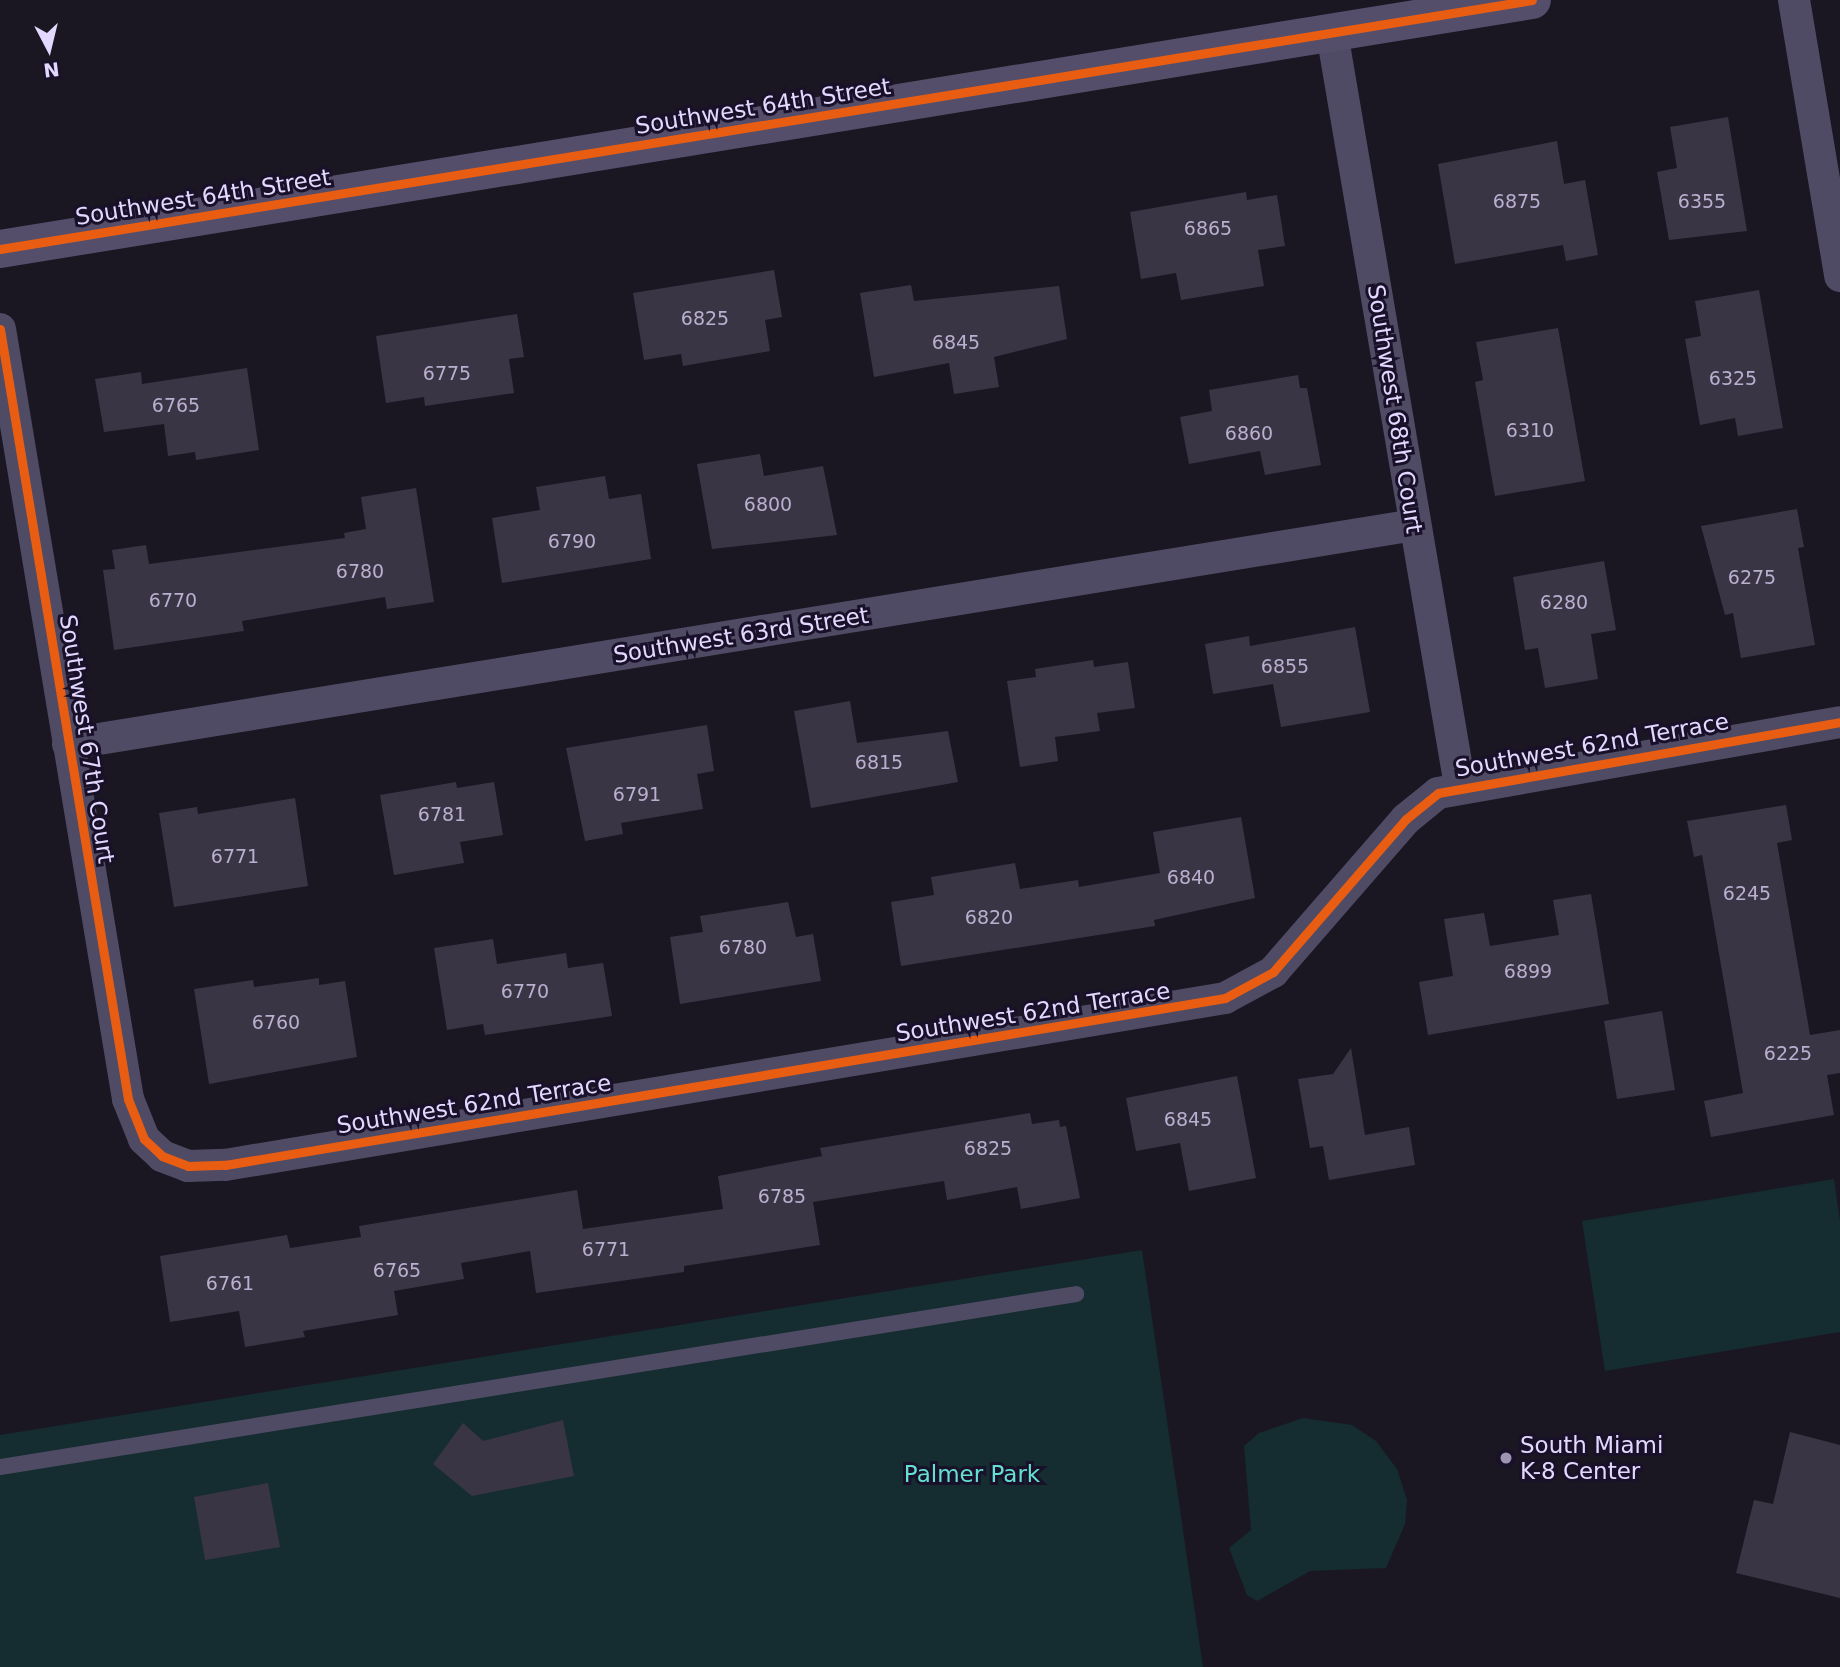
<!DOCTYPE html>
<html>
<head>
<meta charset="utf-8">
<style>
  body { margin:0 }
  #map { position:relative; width:1840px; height:1667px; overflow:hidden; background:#1a1723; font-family:"DejaVu Sans",sans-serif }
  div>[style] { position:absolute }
  .green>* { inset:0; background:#152c31 }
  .building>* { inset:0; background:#3a3545 }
  .lane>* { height:16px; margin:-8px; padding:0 8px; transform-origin:8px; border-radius:8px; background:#504b64 }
  .street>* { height:32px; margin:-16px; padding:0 16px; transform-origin:16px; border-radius:16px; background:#504b64 }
  .secondary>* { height:38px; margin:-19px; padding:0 19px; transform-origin:19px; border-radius:19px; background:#544e6a }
  .cycleway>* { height:9px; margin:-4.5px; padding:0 4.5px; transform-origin:4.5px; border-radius:4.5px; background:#e95d12 }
  .dots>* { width:19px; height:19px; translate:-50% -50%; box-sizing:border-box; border:4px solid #181129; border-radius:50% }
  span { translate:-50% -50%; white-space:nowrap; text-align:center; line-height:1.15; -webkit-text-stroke:6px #181129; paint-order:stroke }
  .number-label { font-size:19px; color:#b9b0d0 }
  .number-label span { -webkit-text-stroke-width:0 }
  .street-label { font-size:23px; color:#e3d9ff }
  .poi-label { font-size:23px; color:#e3d9ff }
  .left { translate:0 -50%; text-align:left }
  .park-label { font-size:23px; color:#64e0d3 }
  .north { position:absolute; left:14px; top:14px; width:70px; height:70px; -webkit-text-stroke:5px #181129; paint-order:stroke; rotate:173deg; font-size:19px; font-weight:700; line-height:28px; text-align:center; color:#e3d9ff }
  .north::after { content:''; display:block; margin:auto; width:24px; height:32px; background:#e3d9ff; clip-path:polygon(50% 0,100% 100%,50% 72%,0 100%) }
</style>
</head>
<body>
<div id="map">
  <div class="green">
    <div style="clip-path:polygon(1834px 1179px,1840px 1221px,1840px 1332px,1605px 1371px,1582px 1221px)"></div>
    <div style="clip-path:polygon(1142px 1250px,1203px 1667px,0 1667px,0 1435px)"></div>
    <div style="clip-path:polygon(1303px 1418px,1352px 1425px,1376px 1441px,1397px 1469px,1407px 1500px,1405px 1524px,1386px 1568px,1310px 1571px,1257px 1601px,1247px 1595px,1229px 1548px,1251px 1530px,1244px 1446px,1259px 1433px)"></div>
  </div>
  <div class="building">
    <div style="clip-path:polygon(1728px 117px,1747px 231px,1669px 240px,1657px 172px,1677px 168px,1670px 127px)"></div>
    <div style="clip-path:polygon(1557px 141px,1564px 184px,1585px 180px,1598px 255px,1566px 261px,1563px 245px,1455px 264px,1438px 164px)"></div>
    <div style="clip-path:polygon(1246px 192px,1247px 200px,1277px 195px,1285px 246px,1258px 250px,1264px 286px,1181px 300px,1176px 273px,1141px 279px,1130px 212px)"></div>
    <div style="clip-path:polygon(774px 270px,782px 317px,765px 320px,770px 351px,683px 366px,681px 354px,644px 360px,633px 293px)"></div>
    <div style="clip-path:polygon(911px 285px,914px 301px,1059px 286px,1067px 339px,994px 357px,999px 387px,954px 394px,949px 363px,874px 377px,860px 293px)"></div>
    <div style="clip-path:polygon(1759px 290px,1783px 428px,1738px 436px,1735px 418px,1700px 425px,1685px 339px,1701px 336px,1695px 301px)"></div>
    <div style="clip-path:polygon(517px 314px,524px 357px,509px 359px,514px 393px,425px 406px,424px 397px,386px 403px,376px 336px)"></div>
    <div style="clip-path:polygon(1558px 328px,1585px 481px,1495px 496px,1475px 382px,1483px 380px,1476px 342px)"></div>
    <div style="clip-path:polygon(247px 368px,259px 450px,196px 460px,195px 452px,168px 456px,164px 424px,104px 432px,95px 379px,141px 372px,142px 384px)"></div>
    <div style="clip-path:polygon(1298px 375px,1300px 388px,1307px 388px,1321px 465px,1265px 475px,1260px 451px,1189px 464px,1180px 417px,1212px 411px,1209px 390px)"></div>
    <div style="clip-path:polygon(760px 454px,764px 476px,823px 466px,837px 535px,712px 549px,697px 464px)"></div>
    <div style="clip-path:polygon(605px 476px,609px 499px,641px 494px,651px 559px,502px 583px,492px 518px,540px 510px,536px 487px)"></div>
    <div style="clip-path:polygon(416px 488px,434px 602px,387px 609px,385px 597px,242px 621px,244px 631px,114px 650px,103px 570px,115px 569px,112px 550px,146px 545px,149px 564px,345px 538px,344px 533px,366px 529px,361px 497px)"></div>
    <div style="clip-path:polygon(1797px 509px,1804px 547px,1798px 548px,1815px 645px,1741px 658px,1733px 613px,1725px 615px,1701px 526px)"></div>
    <div style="clip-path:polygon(1604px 561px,1616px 630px,1591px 634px,1598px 679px,1545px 688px,1538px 648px,1525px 650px,1513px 577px)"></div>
    <div style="clip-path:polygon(1355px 627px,1370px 712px,1281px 727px,1273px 684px,1213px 694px,1205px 644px,1249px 636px,1250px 646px)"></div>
    <div style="clip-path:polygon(1093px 660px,1094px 667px,1128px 662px,1135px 708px,1097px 713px,1100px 731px,1055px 737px,1058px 761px,1020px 767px,1007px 681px,1036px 677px,1035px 669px)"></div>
    <div style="clip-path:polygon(850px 701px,857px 743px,948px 731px,958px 782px,811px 808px,794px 711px)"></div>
    <div style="clip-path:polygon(707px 725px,714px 771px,697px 774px,703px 809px,621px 823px,623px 834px,585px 841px,566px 748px)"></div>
    <div style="clip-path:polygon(456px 782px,457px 788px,494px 782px,503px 835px,460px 842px,464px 863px,394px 875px,380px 795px)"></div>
    <div style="clip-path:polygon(295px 798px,308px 886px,174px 907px,159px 813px,197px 807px,198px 814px)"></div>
    <div style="clip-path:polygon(1786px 805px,1792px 840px,1777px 843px,1810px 1035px,1840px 1030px,1840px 1073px,1827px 1075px,1834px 1115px,1711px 1137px,1704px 1101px,1743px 1093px,1702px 855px,1694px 857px,1687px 821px)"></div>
    <div style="clip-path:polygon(1241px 817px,1255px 898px,1154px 920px,1155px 926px,901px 966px,891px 902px,934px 895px,931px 877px,1015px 863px,1020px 889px,1078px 880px,1079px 887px,1160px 873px,1153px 832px)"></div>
    <div style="clip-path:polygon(1591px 894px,1609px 1004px,1428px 1035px,1419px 982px,1453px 976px,1444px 919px,1484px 913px,1490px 946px,1559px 935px,1553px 900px)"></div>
    <div style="clip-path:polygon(788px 902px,796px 937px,813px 934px,821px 981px,680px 1004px,670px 937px,703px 932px,700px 916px)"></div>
    <div style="clip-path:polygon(493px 939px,497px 964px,566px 953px,568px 968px,603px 963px,612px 1016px,485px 1035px,483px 1024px,447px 1030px,434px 948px)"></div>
    <div style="clip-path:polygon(319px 978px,319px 985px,345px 981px,357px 1057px,209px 1084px,194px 989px,253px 980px,254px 987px)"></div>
    <div style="clip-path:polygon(1662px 1011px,1675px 1090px,1617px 1099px,1604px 1021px)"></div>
    <div style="clip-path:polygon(1351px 1048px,1365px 1135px,1409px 1127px,1415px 1165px,1329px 1180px,1323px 1146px,1310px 1148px,1298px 1079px,1333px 1074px)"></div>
    <div style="clip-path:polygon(1237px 1076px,1256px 1178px,1189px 1191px,1180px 1143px,1136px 1151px,1126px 1098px)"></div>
    <div style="clip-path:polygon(1030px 1113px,1032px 1124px,1059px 1120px,1060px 1127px,1066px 1126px,1080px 1198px,1021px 1209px,1017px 1187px,947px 1200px,944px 1181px,813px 1202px,820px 1245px,684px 1266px,684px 1272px,536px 1293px,530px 1251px,461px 1263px,464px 1279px,394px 1291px,398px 1315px,303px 1331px,305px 1337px,245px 1347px,239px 1311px,170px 1322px,160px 1256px,287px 1235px,290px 1248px,361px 1237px,359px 1226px,577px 1190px,583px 1229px,723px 1209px,718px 1176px,822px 1156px,820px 1148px)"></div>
    <div style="clip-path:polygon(563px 1420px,574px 1476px,472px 1496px,433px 1464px,463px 1423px,483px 1441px)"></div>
    <div style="clip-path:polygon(1790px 1432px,1840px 1445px,1840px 1598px,1736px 1573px,1754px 1500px,1773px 1504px)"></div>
    <div style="clip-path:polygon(268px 1483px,280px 1547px,205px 1560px,194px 1497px)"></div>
  </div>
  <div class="lane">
    <div style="left:0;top:1467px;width:1090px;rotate:-9.13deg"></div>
  </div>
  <div class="street">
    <div style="left:1794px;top:0;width:280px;rotate:80.5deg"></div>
    <div style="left:1332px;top:33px;width:764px;rotate:80.35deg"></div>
    <div style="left:0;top:329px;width:781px;rotate:80.56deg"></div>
    <div style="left:128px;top:1099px;width:43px;rotate:68.2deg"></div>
    <div style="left:144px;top:1139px;width:25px;rotate:43deg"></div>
    <div style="left:162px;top:1156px;width:28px;rotate:21deg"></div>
    <div style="left:188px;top:1166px;width:37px;rotate:-2deg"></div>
    <div style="left:225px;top:1165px;width:1014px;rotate:-9.48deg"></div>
    <div style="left:1225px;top:998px;width:55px;rotate:-28.4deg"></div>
    <div style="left:1273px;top:972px;width:203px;rotate:-49deg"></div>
    <div style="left:1406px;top:819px;width:41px;rotate:-39.1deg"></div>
    <div style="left:1438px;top:793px;width:408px;rotate:-10deg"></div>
    <div style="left:68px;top:744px;width:1364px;rotate:-9.24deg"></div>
  </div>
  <div class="secondary">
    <div style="left:0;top:249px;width:1552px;rotate:-9.23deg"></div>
  </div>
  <div class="cycleway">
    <div style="left:0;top:249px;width:1552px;rotate:-9.23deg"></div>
    <div style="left:0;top:329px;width:781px;rotate:80.56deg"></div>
    <div style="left:128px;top:1099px;width:43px;rotate:68.2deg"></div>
    <div style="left:144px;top:1139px;width:25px;rotate:43deg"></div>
    <div style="left:162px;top:1156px;width:28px;rotate:21deg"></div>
    <div style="left:188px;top:1166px;width:37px;rotate:-2deg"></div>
    <div style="left:225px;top:1165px;width:1014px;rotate:-9.48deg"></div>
    <div style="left:1225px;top:998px;width:55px;rotate:-28.4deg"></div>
    <div style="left:1273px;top:972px;width:203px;rotate:-49deg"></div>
    <div style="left:1406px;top:819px;width:41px;rotate:-39.1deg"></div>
    <div style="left:1438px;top:793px;width:408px;rotate:-10deg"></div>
  </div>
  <div class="dots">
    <div style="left:1506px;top:1458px;background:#9d95b2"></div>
  </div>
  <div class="number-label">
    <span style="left:1517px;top:202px">6875</span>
    <span style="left:1702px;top:202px">6355</span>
    <span style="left:1208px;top:229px">6865</span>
    <span style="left:705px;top:319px">6825</span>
    <span style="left:956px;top:343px">6845</span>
    <span style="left:447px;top:374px">6775</span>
    <span style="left:1733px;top:379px">6325</span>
    <span style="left:176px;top:406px">6765</span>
    <span style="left:1530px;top:431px">6310</span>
    <span style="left:1249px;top:434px">6860</span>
    <span style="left:768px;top:505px">6800</span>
    <span style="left:572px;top:542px">6790</span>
    <span style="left:360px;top:572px">6780</span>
    <span style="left:1752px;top:578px">6275</span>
    <span style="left:173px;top:601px">6770</span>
    <span style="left:1564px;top:603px">6280</span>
    <span style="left:1285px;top:667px">6855</span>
    <span style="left:879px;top:763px">6815</span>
    <span style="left:637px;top:795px">6791</span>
    <span style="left:442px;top:815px">6781</span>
    <span style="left:235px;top:857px">6771</span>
    <span style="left:1191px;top:878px">6840</span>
    <span style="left:1747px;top:894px">6245</span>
    <span style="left:989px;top:918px">6820</span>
    <span style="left:743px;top:948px">6780</span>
    <span style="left:1528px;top:972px">6899</span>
    <span style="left:525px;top:992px">6770</span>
    <span style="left:276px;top:1023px">6760</span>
    <span style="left:1788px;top:1054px">6225</span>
    <span style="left:1188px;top:1120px">6845</span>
    <span style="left:988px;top:1149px">6825</span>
    <span style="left:782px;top:1197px">6785</span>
    <span style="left:606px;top:1250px">6771</span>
    <span style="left:397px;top:1271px">6765</span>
    <span style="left:230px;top:1284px">6761</span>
  </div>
  <div class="street-label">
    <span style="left:763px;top:106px;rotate:-9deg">Southwest 64th Street</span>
    <span style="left:203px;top:197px;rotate:-9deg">Southwest 64th Street</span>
    <span style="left:1395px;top:409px;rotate:81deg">Southwest 68th Court</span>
    <span style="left:741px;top:635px;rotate:-9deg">Southwest 63rd Street</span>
    <span style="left:87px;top:739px;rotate:81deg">Southwest 67th Court</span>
    <span style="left:1592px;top:745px;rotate:-10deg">Southwest 62nd Terrace</span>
    <span style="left:1033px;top:1012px;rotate:-9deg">Southwest 62nd Terrace</span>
    <span style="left:474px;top:1104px;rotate:-9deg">Southwest 62nd Terrace</span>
  </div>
  <div class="poi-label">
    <span class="left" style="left:1520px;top:1458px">South Miami<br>K-8 Center</span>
  </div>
  <div class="park-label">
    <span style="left:972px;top:1474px">Palmer Park</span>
  </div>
  <div class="north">N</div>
</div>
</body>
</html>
